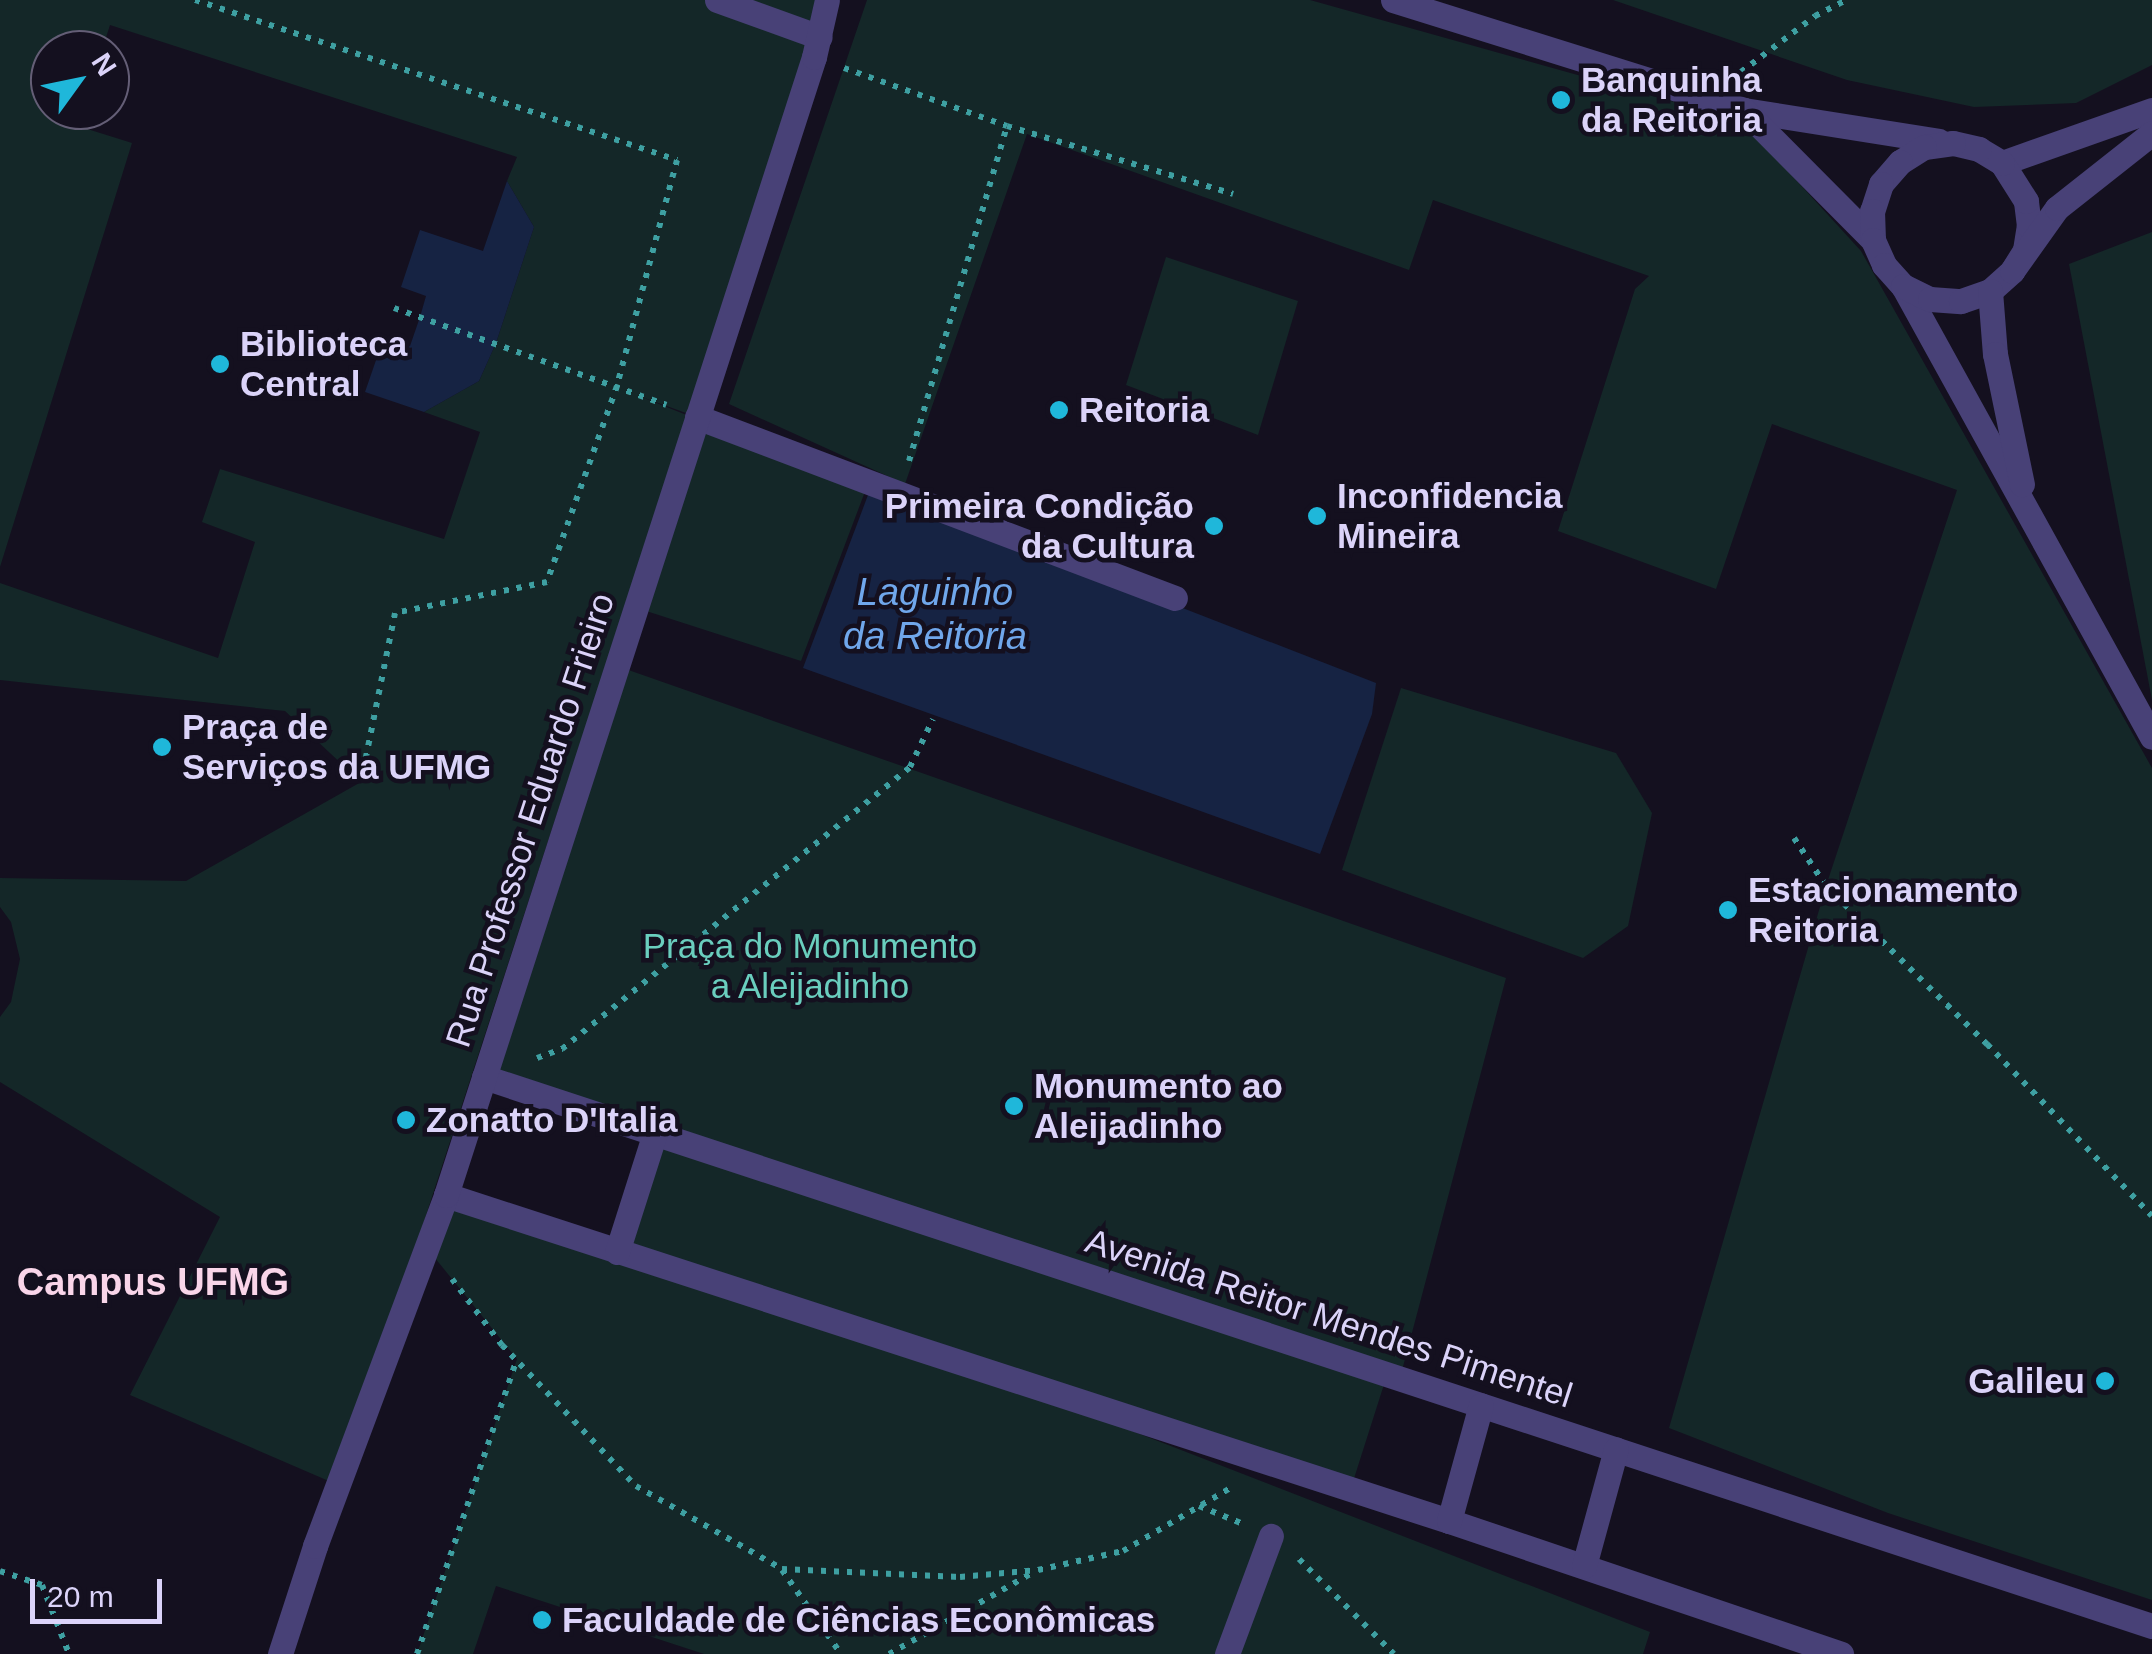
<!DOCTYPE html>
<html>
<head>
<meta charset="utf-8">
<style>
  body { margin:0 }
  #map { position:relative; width:2152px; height:1654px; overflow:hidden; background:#14101f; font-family:Arial,sans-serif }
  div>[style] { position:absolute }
  .green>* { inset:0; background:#142728 }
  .water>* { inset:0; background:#162343 }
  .path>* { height:6px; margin-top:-3px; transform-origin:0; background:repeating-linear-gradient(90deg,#3ea0a2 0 5px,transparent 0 13px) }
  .minor>* { height:25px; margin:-12.5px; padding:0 12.5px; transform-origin:12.5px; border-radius:12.5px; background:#484177 }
  .dots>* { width:28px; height:28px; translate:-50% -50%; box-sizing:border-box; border:5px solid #14101f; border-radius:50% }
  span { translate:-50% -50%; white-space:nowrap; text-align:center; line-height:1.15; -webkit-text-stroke:9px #14101f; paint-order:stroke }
  .poi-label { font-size:35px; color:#dbd3f9; font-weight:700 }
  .left { translate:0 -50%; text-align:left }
  .right { translate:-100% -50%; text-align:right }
  .street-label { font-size:35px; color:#dbd3f9 }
  .park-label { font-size:35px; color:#6acebe }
  .water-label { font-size:38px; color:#70a7eb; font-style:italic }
  .neighbourhood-label { font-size:38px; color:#f9d5e9; font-weight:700 }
  .north { position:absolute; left:30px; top:30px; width:100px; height:100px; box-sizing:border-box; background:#14101f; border:2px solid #645e76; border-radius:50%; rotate:57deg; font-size:28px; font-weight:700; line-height:40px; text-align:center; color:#dbd3f9 }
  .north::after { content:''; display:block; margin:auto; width:35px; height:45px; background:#1fb7da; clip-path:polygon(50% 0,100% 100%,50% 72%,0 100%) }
  .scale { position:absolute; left:30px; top:1579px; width:132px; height:45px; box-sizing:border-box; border:5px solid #dbd3f9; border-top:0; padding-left:12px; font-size:30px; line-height:35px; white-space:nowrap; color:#dbd3f9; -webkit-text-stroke:8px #14101f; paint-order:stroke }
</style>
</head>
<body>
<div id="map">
  <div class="green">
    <div style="clip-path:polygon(0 0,827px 0,697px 416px,869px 481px,801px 661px,640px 609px,697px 417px,639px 396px,694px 418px,565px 789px,338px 1485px,130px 1395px,220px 1217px,0 1082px,0 1017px,11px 1002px,20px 959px,11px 922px,0 907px,0 878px,186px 881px,361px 782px,285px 711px,0 680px,0 583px,218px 658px,255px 542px,202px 522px,220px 469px,444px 539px,480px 432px,424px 412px,479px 381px,496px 343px,534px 227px,507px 181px,517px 157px,110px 25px,102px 50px,50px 50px,50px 110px,85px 110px,81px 127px,132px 143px,0 567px)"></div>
    <div style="clip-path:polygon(867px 0,1310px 0,1742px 121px,1861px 251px,2152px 768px,2152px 1600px,1888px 1513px,1669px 1428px,1826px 886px,1957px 490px,1772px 424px,1716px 589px,1558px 531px,1635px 289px,1649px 276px,1433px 200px,1409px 270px,1027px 134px,905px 484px,729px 404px)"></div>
    <div style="clip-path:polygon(1613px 0,2152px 0,2152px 65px,2076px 103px,1974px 107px,1847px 80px)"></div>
    <div style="clip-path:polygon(2152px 232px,2152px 700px,2069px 264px)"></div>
    <div style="clip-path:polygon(1166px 257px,1298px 301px,1258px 435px,1126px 385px)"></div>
    <div style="clip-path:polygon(617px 666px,1506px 978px,1400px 1378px,1387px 1375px,1350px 1491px,962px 1365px,1650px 1632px,1643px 1654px,704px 1654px,496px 1586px,473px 1654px,417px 1654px,517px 1359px,426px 1247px,446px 1195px,617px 1251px,655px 1134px,484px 1077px)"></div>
    <div style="clip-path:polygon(1401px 688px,1616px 753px,1652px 813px,1628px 926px,1583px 958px,1342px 870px)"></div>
  </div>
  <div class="water">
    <div style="clip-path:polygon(507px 181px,534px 227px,496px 343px,479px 381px,424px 412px,365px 392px,384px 337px,410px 346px,420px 317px,426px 296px,401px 287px,420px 230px,483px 251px)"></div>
    <div style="clip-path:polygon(871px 487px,1376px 683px,1372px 714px,1320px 854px,803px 668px)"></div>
  </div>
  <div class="path">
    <div style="left:195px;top:0;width:508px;rotate:18.36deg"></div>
    <div style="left:677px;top:160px;width:234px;rotate:104.9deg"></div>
    <div style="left:617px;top:386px;width:208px;rotate:109.7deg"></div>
    <div style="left:547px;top:582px;width:155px;rotate:168.5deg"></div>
    <div style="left:395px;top:613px;width:172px;rotate:101.4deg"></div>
    <div style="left:844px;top:68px;width:173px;rotate:19.6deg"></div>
    <div style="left:1007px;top:126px;width:236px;rotate:16.7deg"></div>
    <div style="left:1741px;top:72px;width:93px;rotate:-37.1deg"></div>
    <div style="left:1815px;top:16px;width:36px;rotate:-27deg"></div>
    <div style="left:394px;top:308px;width:289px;rotate:19.6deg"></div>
    <div style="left:909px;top:461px;width:349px;rotate:-73.7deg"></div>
    <div style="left:1794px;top:838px;width:58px;rotate:56.3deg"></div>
    <div style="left:1826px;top:886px;width:226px;rotate:44.5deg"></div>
    <div style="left:1987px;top:1044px;width:238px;rotate:46.2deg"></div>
    <div style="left:537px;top:1058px;width:27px;rotate:-20deg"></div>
    <div style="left:562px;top:1049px;width:448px;rotate:-39deg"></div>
    <div style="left:910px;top:767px;width:53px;rotate:-64.4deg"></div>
    <div style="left:452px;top:1279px;width:83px;rotate:52.9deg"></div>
    <div style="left:502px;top:1345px;width:195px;rotate:46.5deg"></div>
    <div style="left:636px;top:1486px;width:168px;rotate:29.6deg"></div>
    <div style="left:782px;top:1569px;width:178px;rotate:2.6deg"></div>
    <div style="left:960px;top:1577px;width:78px;rotate:-5.1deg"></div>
    <div style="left:1038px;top:1570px;width:87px;rotate:-12.6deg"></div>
    <div style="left:1123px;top:1551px;width:129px;rotate:-30.4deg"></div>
    <div style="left:1199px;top:1506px;width:48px;rotate:22.2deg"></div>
    <div style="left:1299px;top:1559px;width:134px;rotate:45deg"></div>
    <div style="left:782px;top:1570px;width:103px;rotate:54.9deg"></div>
    <div style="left:0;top:1571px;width:44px;rotate:18.4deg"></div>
    <div style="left:42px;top:1585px;width:74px;rotate:68.6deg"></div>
    <div style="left:417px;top:1654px;width:311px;rotate:-71.3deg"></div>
    <div style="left:889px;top:1654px;width:164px;rotate:-29.5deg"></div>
  </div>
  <div class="minor">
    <div style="left:717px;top:0;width:109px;rotate:19.8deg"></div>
    <div style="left:1393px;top:0;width:368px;rotate:17.4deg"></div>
    <div style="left:1744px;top:110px;width:197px;rotate:9deg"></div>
    <div style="left:1744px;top:110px;width:183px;rotate:45.2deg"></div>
    <div style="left:2002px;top:163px;width:159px;rotate:-19.5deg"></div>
    <div style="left:2012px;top:271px;width:25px;rotate:-58deg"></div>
    <div style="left:2025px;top:250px;width:24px;rotate:-81deg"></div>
    <div style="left:2029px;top:226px;width:25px;rotate:-97deg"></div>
    <div style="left:2026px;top:201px;width:45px;rotate:-122.3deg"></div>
    <div style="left:2002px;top:163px;width:27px;rotate:-149deg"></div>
    <div style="left:1979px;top:149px;width:27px;rotate:-167deg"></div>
    <div style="left:1953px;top:143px;width:29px;rotate:172deg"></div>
    <div style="left:1924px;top:147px;width:28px;rotate:148deg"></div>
    <div style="left:1900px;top:162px;width:29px;rotate:131deg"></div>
    <div style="left:1881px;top:184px;width:28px;rotate:108deg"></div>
    <div style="left:1872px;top:211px;width:29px;rotate:88deg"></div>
    <div style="left:1873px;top:240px;width:27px;rotate:66deg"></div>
    <div style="left:1884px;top:265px;width:28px;rotate:48deg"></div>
    <div style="left:1903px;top:286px;width:515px;rotate:61.1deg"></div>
    <div style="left:1903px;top:286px;width:30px;rotate:26deg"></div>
    <div style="left:1930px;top:299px;width:31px;rotate:4deg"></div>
    <div style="left:1961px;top:301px;width:31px;rotate:-19deg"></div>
    <div style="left:1990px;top:291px;width:30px;rotate:-42deg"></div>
    <div style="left:2012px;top:271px;width:77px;rotate:-54.5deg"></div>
    <div style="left:2057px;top:208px;width:121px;rotate:-38.3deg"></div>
    <div style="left:1990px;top:291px;width:63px;rotate:85.5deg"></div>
    <div style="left:1995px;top:354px;width:133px;rotate:78.3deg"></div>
    <div style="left:697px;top:417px;width:511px;rotate:20.74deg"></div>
    <div style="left:484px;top:1077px;width:1756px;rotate:18.22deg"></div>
    <div style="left:446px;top:1195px;width:1055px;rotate:18.01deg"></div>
    <div style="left:1449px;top:1521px;width:414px;rotate:18.7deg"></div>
    <div style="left:617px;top:1252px;width:125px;rotate:-72.3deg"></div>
    <div style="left:1449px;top:1521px;width:120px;rotate:-74.6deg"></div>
    <div style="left:1584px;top:1566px;width:121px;rotate:-74.7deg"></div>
    <div style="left:280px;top:1654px;width:114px;rotate:-72deg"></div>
    <div style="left:315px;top:1546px;width:375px;rotate:-69.5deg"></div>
    <div style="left:446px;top:1195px;width:1196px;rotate:-72.08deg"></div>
    <div style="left:814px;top:57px;width:58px;rotate:-77.2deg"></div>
    <div style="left:1227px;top:1654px;width:126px;rotate:-69.6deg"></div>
  </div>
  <div class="dots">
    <div style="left:1561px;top:100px;background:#1fb7da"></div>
    <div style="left:220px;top:364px;background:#1fb7da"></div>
    <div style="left:1059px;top:410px;background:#1fb7da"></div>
    <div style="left:1317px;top:516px;background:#1fb7da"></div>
    <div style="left:1214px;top:526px;background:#1fb7da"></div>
    <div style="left:162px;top:747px;background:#1fb7da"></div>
    <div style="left:1728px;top:910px;background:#1fb7da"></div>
    <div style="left:1014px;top:1106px;background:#1fb7da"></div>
    <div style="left:406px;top:1120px;background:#1fb7da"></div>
    <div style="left:2105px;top:1381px;background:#1fb7da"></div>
    <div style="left:542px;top:1620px;background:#1fb7da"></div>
  </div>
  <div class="poi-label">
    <span class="left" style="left:1581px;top:100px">Banquinha<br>da Reitoria</span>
    <span class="left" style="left:240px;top:364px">Biblioteca<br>Central</span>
    <span class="left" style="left:1079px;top:410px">Reitoria</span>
    <span class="left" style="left:1337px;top:516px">Inconfidencia<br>Mineira</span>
    <span class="right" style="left:1194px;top:526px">Primeira Condição<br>da Cultura</span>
    <span class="left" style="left:182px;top:747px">Praça de<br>Serviços da UFMG</span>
    <span class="left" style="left:1748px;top:910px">Estacionamento<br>Reitoria</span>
    <span class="left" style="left:1034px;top:1106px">Monumento ao<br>Aleijadinho</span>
    <span class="left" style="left:426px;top:1120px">Zonatto D'Italia</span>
    <span class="right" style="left:2085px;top:1381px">Galileu</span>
    <span class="left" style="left:562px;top:1620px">Faculdade de Ciências Econômicas</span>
  </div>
  <div class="street-label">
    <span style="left:530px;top:820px;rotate:-72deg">Rua Professor Eduardo Frieiro</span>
    <span style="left:1329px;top:1318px;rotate:18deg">Avenida Reitor Mendes Pimentel</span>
  </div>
  <div class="park-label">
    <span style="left:810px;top:966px">Praça do Monumento<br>a Aleijadinho</span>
  </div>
  <div class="water-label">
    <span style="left:935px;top:615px">Laguinho<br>da Reitoria</span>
  </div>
  <div class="neighbourhood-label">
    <span style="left:153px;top:1283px">Campus UFMG</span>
  </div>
  <div class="north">N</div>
  <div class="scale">20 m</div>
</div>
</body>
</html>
